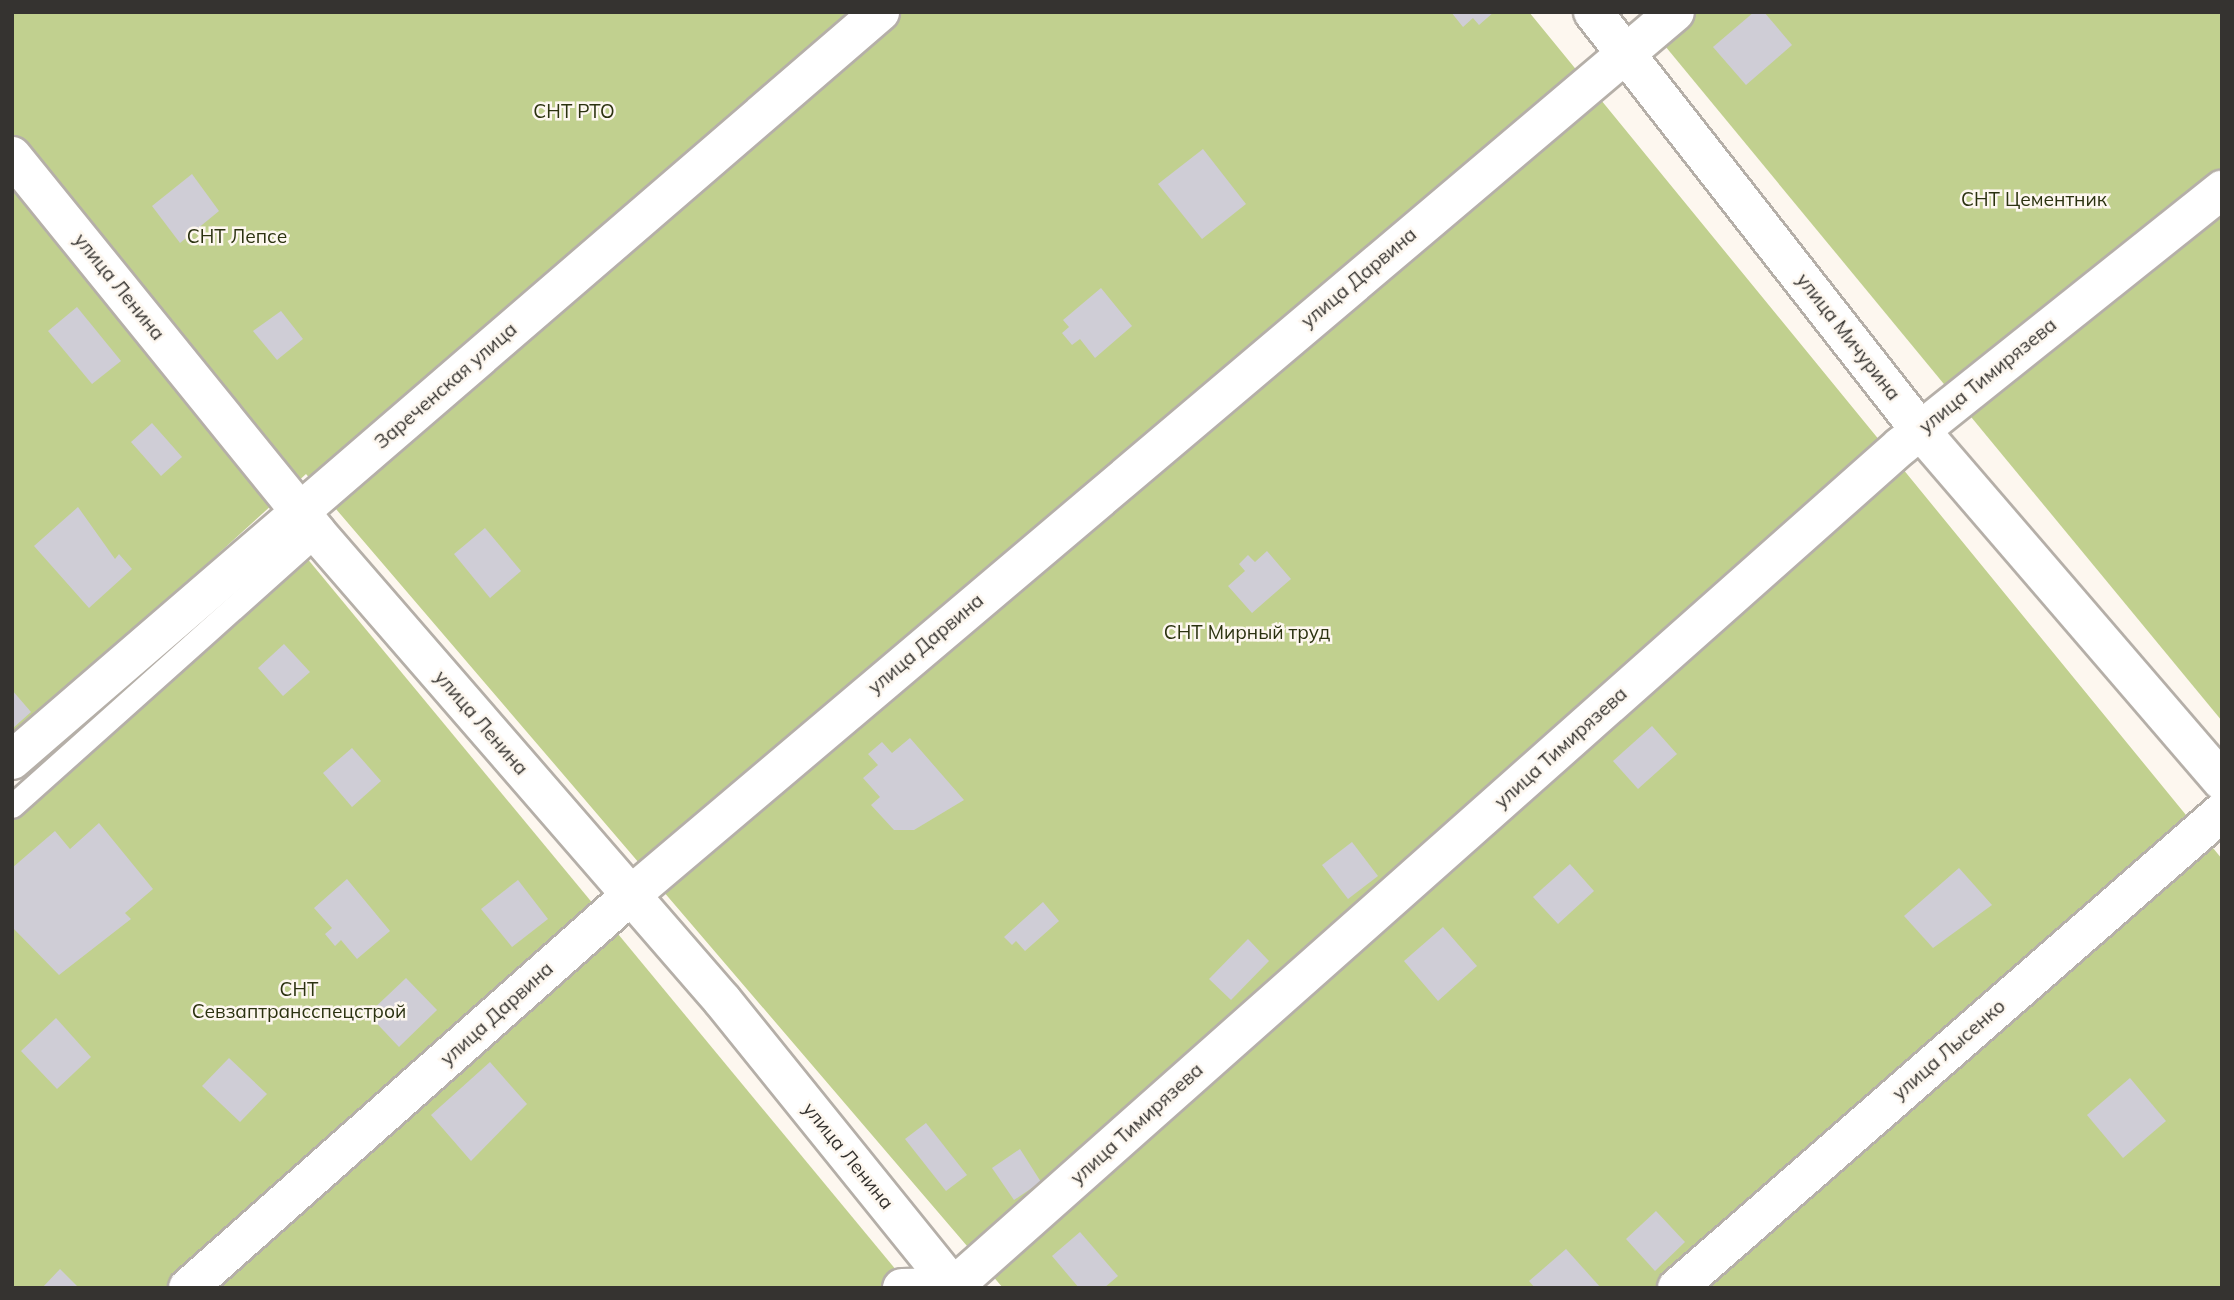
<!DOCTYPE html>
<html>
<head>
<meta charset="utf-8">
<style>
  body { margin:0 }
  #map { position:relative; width:2234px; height:1300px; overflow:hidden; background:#fdf7ef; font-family:Mulish,sans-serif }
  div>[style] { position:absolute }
  .green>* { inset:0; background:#c1d08f }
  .building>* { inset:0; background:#cfcdd6 }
  .roads { filter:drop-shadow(2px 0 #b5afa8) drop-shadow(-2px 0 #b5afa8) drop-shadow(0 2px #b5afa8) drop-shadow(0 -2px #b5afa8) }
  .service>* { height:23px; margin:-11.5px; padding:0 11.5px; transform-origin:11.5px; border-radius:11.5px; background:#fff }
  .minor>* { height:38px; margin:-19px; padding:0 19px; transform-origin:19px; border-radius:19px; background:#fff }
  span { translate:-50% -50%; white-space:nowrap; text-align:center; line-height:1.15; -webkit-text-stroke:5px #fdf7ef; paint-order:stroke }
  .park-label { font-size:19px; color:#2b3210 }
  .street-label { font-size:19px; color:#353330 }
  .frame { position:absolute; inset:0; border:14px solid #353330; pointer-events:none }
</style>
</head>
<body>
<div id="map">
  <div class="green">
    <div style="clip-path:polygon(12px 12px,1529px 12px,2222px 859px,2222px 1288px,1003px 1288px,306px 474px,12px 741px)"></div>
    <div style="clip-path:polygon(1637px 12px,2222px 12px,2222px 721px)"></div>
    <div style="clip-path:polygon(306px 557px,911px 1288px,12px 1288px,12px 816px)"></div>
  </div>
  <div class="building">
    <div style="clip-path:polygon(1451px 12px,1494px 12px,1479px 25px,1473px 18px,1463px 27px)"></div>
    <div style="clip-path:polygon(1754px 12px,1764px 12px,1792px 45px,1746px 85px,1713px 47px)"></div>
    <div style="clip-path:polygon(1203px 149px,1246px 204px,1202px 239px,1158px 184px)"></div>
    <div style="clip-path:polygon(192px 174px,219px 211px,180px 243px,152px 206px)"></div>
    <div style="clip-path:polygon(1101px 288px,1132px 326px,1095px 358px,1080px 339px,1072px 345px,1062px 333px,1069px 327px,1063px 320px)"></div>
    <div style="clip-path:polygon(77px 307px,121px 361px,92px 384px,48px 331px)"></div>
    <div style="clip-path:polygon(281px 311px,303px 339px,277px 360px,253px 331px)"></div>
    <div style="clip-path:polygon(152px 423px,182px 457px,161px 476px,131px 442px)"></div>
    <div style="clip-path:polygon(78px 507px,115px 559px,119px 554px,132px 569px,89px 608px,34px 546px)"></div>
    <div style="clip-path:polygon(485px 528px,521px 571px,490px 598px,454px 554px)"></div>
    <div style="clip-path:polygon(1267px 551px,1291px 579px,1252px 613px,1228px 586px,1245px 571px,1239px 564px,1248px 555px,1255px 562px)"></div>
    <div style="clip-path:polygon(284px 644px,310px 672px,283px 696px,258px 668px)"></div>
    <div style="clip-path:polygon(12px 690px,31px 712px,12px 729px)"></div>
    <div style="clip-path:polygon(1652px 726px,1677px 754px,1638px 789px,1613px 761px)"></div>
    <div style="clip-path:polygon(910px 738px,964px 800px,914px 830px,894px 830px,871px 805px,880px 797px,863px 778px,878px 765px,868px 754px,882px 742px,892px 753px)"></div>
    <div style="clip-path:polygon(352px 748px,381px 781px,352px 807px,323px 773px)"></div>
    <div style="clip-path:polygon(99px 823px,153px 889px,125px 913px,131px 919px,59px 975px,12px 927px,12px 868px,55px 831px,70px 849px)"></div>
    <div style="clip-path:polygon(1352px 842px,1378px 876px,1348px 899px,1322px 865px)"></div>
    <div style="clip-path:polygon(1570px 864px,1594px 891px,1558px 924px,1533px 897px)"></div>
    <div style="clip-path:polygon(1959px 868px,1992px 905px,1933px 948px,1904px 916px)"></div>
    <div style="clip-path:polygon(347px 879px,390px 931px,357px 959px,341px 940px,335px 946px,325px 934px,332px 928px,314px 908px)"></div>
    <div style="clip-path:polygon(518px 880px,548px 919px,512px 947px,481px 909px)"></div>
    <div style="clip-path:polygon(1043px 902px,1059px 921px,1025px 951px,1016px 941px,1012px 945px,1004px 937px)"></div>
    <div style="clip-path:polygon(1443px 927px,1477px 966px,1438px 1001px,1404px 961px)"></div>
    <div style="clip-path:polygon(1248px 939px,1269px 961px,1231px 1000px,1209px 979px)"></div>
    <div style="clip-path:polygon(406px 978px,437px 1010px,399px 1047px,368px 1014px)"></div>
    <div style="clip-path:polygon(56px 1018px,91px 1057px,57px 1089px,21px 1051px)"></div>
    <div style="clip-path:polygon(229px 1058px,267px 1094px,240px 1122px,202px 1086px)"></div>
    <div style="clip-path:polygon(490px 1062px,527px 1104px,471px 1161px,431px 1115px)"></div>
    <div style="clip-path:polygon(2130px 1078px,2166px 1121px,2123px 1158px,2087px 1115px)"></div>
    <div style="clip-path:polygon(926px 1123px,967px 1175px,946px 1191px,905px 1139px)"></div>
    <div style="clip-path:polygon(1020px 1149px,1041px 1182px,1014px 1200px,992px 1168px)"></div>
    <div style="clip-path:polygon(1656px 1211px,1685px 1242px,1655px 1271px,1626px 1239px)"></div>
    <div style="clip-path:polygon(1080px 1232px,1118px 1276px,1104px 1288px,1079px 1288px,1052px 1256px)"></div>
    <div style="clip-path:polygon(1566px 1249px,1601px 1288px,1535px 1288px,1529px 1281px)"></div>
    <div style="clip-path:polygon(60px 1269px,79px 1288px,42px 1288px)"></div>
  </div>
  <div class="roads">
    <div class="service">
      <div style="left:12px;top:806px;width:409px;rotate:-41.8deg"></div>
    </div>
    <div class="minor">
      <div style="left:1593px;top:12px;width:531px;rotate:51.96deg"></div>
      <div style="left:1920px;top:430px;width:463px;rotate:49.3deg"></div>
      <div style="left:12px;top:156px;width:485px;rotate:51deg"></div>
      <div style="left:317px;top:533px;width:618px;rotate:49.07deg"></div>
      <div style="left:722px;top:1000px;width:370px;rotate:51.1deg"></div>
      <div style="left:12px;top:760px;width:1146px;rotate:-40.75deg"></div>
      <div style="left:188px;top:1288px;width:592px;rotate:-41.58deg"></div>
      <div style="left:631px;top:895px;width:1367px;rotate:-40.22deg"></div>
      <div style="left:902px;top:1288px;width:51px;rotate:-1.1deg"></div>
      <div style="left:953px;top:1287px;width:1267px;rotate:-41.58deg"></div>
      <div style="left:1901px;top:446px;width:411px;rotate:-38.6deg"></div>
      <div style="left:1677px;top:1288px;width:724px;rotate:-41.13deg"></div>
    </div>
  </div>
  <div class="park-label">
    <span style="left:574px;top:112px">СНТ РТО</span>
    <span style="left:2034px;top:200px">СНТ Цементник</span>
    <span style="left:237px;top:237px">СНТ Лепсе</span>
    <span style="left:1247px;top:633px">СНТ Мирный труд</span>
    <span style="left:299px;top:1001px">СНТ<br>Севзаптрансспецстрой</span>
  </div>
  <div class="street-label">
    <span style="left:1359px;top:278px;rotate:-40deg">улица Дарвина</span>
    <span style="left:119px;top:287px;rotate:51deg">улица Ленина</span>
    <span style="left:1848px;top:337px;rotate:52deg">улица Мичурина</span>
    <span style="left:1988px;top:376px;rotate:-39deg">улица Тимирязева</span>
    <span style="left:446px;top:386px;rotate:-41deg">Зареченская улица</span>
    <span style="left:926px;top:644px;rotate:-40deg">улица Дарвина</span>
    <span style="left:481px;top:723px;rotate:49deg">улица Ленина</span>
    <span style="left:1561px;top:748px;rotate:-42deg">улица Тимирязева</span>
    <span style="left:497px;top:1014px;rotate:-42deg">улица Дарвина</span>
    <span style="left:1949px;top:1050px;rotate:-41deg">улица Лысенко</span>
    <span style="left:1137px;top:1124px;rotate:-42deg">улица Тимирязева</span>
    <span style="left:848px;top:1156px;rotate:51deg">улица Ленина</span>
  </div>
  <div class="frame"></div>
</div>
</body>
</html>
